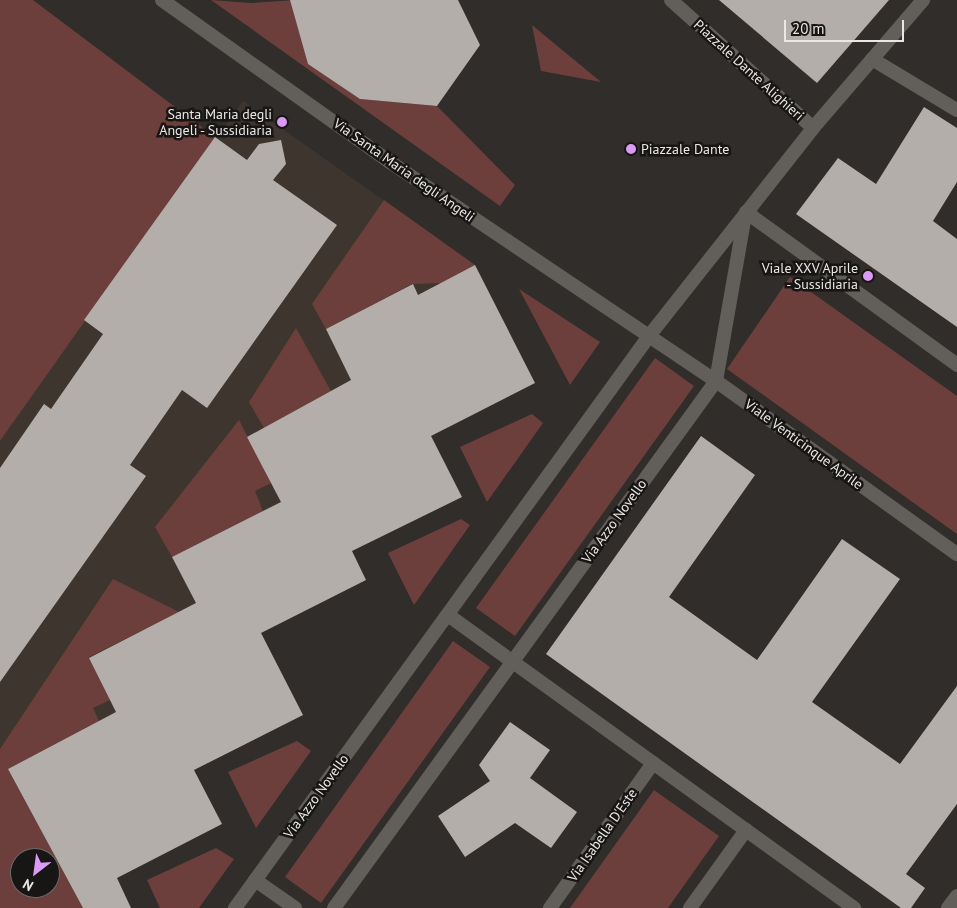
<!DOCTYPE html>
<html>
<head>
<meta charset="utf-8">
<style>
  body { margin:0 }
  #map { position:relative; width:957px; height:908px; overflow:hidden; background:#312d2a; font-family:"PT Sans",sans-serif }
  div>[style] { position:absolute }
  .built>* { inset:0; background:#3e362e }
  .green>* { inset:0; background:#6c3f3c }
  .building>* { inset:0; background:#b4aeab }
  .minor>* { height:14px; margin:-7px; padding:0 7px; transform-origin:7px; border-radius:7px; background:#625f5a }
  .dots>* { width:14px; height:14px; translate:-50% -50%; box-sizing:border-box; border:2px solid #181614; border-radius:50% }
  span { translate:-50% -50%; white-space:nowrap; text-align:center; line-height:1.15; -webkit-text-stroke:5px #181614; paint-order:stroke }
  .street-label { font-size:14px; color:#eae8e5 }
  .poi-label { font-size:14px; color:#eae8e5 }
  .right { translate:-100% -50%; text-align:right }
  .left { translate:0 -50%; text-align:left }
  .north { position:absolute; left:10px; top:848px; width:50px; height:50px; box-sizing:border-box; background:#181614; border:1px solid #6c6a68; border-radius:50%; rotate:210deg; font-size:14px; font-weight:700; line-height:20px; text-align:center; color:#eae8e5 }
  .north::after { content:''; display:block; margin:auto; width:18px; height:22px; background:#da9af6; clip-path:polygon(50% 0,100% 100%,50% 72%,0 100%) }
  .scale { position:absolute; left:784px; top:20px; width:120px; height:22px; box-sizing:border-box; border:2px solid #eae8e5; border-top:0; padding-left:6px; font-size:15px; line-height:18px; white-space:nowrap; color:#eae8e5; -webkit-text-stroke:4px #181614; paint-order:stroke }
</style>
</head>
<body>
<div id="map">
  <div class="built">
    <div style="clip-path:polygon(evenodd,243px 101px,475px 265px,535px 383px,448px 428px,436px 405px,420px 413px,462px 497px,372px 541px,358px 514px,338px 524px,366px 580px,261px 633px,303px 715px,216px 759px,202px 732px,114px 873px,131px 908px,0 908px,0 441px,84px 320px,243px 101px,20px 858px,50px 858px,50px 888px,20px 888px,20px 858px)"></div>
  </div>
  <div class="green">
    <div style="clip-path:polygon(0 0,33px 0,215px 137px,0 441px)"></div>
    <div style="clip-path:polygon(211px 0,251px 3px,296px 0,361px 99px,437px 106px,515px 185px,500px 206px)"></div>
    <div style="clip-path:polygon(532px 25px,601px 82px,541px 71px)"></div>
    <div style="clip-path:polygon(384px 200px,475px 265px,441px 283px,412px 284px,326px 329px,312px 304px)"></div>
    <div style="clip-path:polygon(790px 277px,957px 396px,957px 534px,727px 369px)"></div>
    <div style="clip-path:polygon(519px 289px,600px 342px,570px 385px)"></div>
    <div style="clip-path:polygon(296px 328px,331px 391px,264px 428px,249px 402px)"></div>
    <div style="clip-path:polygon(655px 358px,694px 386px,515px 636px,476px 608px)"></div>
    <div style="clip-path:polygon(532px 414px,543px 423px,487px 502px,460px 447px)"></div>
    <div style="clip-path:polygon(239px 420px,271px 483px,255px 491px,263px 511px,172px 557px,155px 527px)"></div>
    <div style="clip-path:polygon(461px 519px,470px 525px,414px 605px,388px 553px)"></div>
    <div style="clip-path:polygon(evenodd,113px 579px,179px 612px,89px 657px,110px 700px,93px 708px,99px 721px,8px 769px,83px 908px,0 908px,0 749px,113px 579px,20px 858px,50px 858px,50px 888px,20px 888px,20px 858px)"></div>
    <div style="clip-path:polygon(453px 641px,490px 667px,321px 903px,285px 877px)"></div>
    <div style="clip-path:polygon(297px 741px,311px 751px,256px 828px,228px 772px)"></div>
    <div style="clip-path:polygon(654px 790px,719px 836px,668px 908px,570px 908px)"></div>
    <div style="clip-path:polygon(216px 848px,234px 859px,199px 908px,160px 908px,147px 880px)"></div>
  </div>
  <div class="building">
    <div style="clip-path:polygon(290px 0,458px 0,480px 45px,437px 106px,360px 99px,308px 64px)"></div>
    <div style="clip-path:polygon(719px 0,889px 0,817px 83px)"></div>
    <div style="clip-path:polygon(924px 107px,957px 128px,957px 182px,933px 221px,957px 239px,957px 327px,796px 214px,838px 158px,876px 184px)"></div>
    <div style="clip-path:polygon(215px 137px,247px 160px,259px 144px,281px 140px,286px 164px,273px 180px,337px 225px,207px 408px,182px 390px,130px 465px,146px 476px,0 682px,0 468px,44px 404px,51px 409px,103px 334px,84px 320px)"></div>
    <div style="clip-path:polygon(475px 265px,535px 383px,431px 436px,462px 497px,352px 551px,366px 580px,261px 633px,303px 715px,194px 770px,222px 824px,117px 878px,131px 908px,83px 908px,8px 769px,116px 712px,89px 658px,196px 603px,172px 557px,281px 502px,247px 437px,351px 380px,326px 329px,413px 284px,418px 295px)"></div>
    <div style="clip-path:polygon(701px 436px,755px 475px,669px 597px,757px 660px,842px 539px,900px 579px,812px 702px,900px 764px,957px 686px,957px 804px,906px 874px,925px 888px,911px 908px,901px 908px,546px 654px)"></div>
    <div style="clip-path:polygon(510px 722px,550px 750px,530px 778px,577px 812px,551px 848px,515px 823px,465px 857px,438px 816px,490px 781px,479px 765px)"></div>
  </div>
  <div class="minor">
    <div style="left:162px;top:0;width:280px;rotate:35.4deg"></div>
    <div style="left:390px;top:162px;width:393px;rotate:33.9deg"></div>
    <div style="left:716px;top:381px;width:297px;rotate:35.7deg"></div>
    <div style="left:671px;top:0;width:191px;rotate:42deg"></div>
    <div style="left:872px;top:59px;width:99px;rotate:31deg"></div>
    <div style="left:746px;top:212px;width:261px;rotate:35.9deg"></div>
    <div style="left:448px;top:615px;width:501px;rotate:35.82deg"></div>
    <div style="left:255px;top:880px;width:49px;rotate:35deg"></div>
    <div style="left:235px;top:908px;width:706px;rotate:-54.1deg"></div>
    <div style="left:649px;top:336px;width:265px;rotate:-51.7deg"></div>
    <div style="left:813px;top:128px;width:169px;rotate:-49.3deg"></div>
    <div style="left:334px;top:908px;width:651px;rotate:-54.06deg"></div>
    <div style="left:716px;top:381px;width:169px;rotate:-80.1deg"></div>
    <div style="left:550px;top:908px;width:178px;rotate:-54.6deg"></div>
    <div style="left:690px;top:908px;width:96px;rotate:-54.3deg"></div>
    <div style="left:948px;top:908px;width:15px;rotate:-53deg"></div>
  </div>
  <div class="dots">
    <div style="left:282px;top:122px;background:#da9af6"></div>
    <div style="left:631px;top:149px;background:#da9af6"></div>
    <div style="left:868px;top:276px;background:#da9af6"></div>
  </div>
  <div class="street-label">
    <span style="left:749px;top:70px;rotate:42deg">Piazzale Dante Alighieri</span>
    <span style="left:404px;top:170px;rotate:35deg">Via Santa Maria degli Angeli</span>
    <span style="left:804px;top:444px;rotate:36deg">Viale Venticinque Aprile</span>
    <span style="left:614px;top:521px;rotate:-54deg">Via Azzo Novello</span>
    <span style="left:316px;top:796px;rotate:-54deg">Via Azzo Novello</span>
    <span style="left:602px;top:835px;rotate:-55deg">Via Isabella D'Este</span>
  </div>
  <div class="poi-label">
    <span class="right" style="left:272px;top:122px">Santa Maria degli<br>Angeli - Sussidiaria</span>
    <span class="left" style="left:641px;top:149px">Piazzale Dante</span>
    <span class="right" style="left:858px;top:276px">Viale XXV Aprile<br>- Sussidiaria</span>
  </div>
  <div class="north">N</div>
  <div class="scale">20 m</div>
</div>
</body>
</html>
